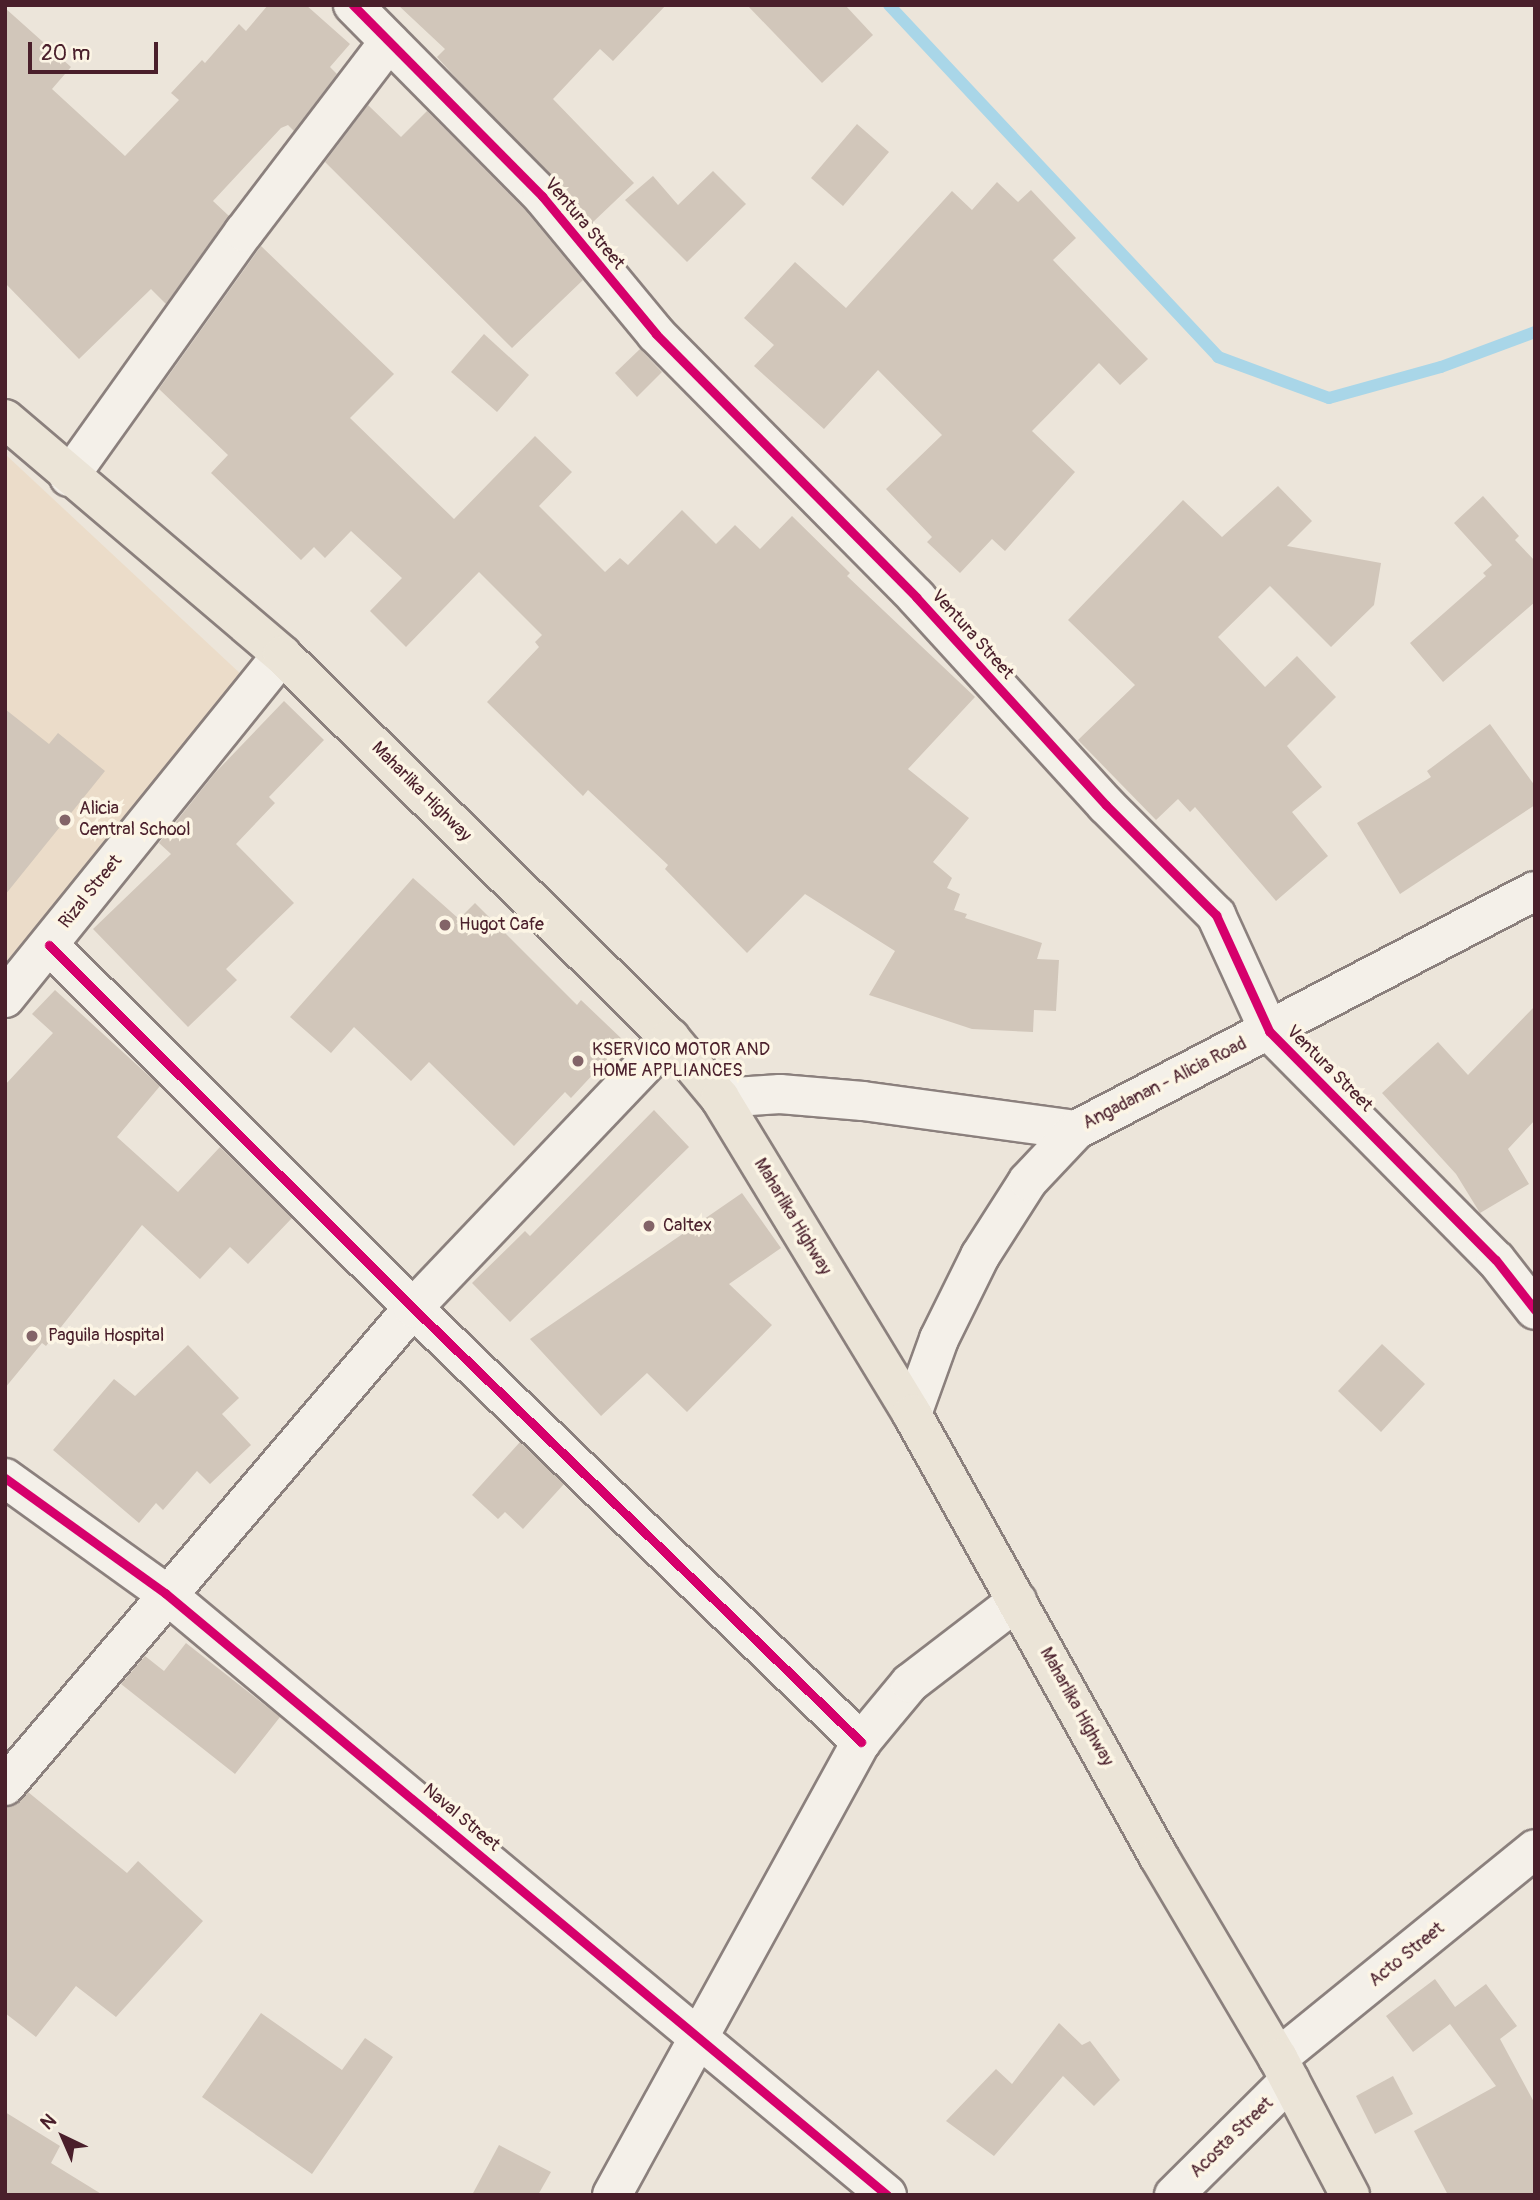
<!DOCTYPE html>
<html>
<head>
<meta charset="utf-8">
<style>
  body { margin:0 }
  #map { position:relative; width:1540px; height:2200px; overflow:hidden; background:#ece5da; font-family:Pangolin,sans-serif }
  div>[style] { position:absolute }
  .built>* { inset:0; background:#ebdcc9 }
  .stream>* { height:12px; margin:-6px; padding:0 6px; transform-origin:6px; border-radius:6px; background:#a9d6e8 }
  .building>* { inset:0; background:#d1c6ba }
  .roads { filter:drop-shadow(2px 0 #8b807d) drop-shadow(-2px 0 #8b807d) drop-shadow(0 2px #8b807d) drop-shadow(0 -2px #8b807d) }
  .minor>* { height:38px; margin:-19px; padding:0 19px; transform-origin:19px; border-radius:19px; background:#f4f0e9 }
  .secondary>* { height:38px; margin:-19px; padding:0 19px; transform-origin:19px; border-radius:19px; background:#f4f0e9 }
  .primary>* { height:38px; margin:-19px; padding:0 19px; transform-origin:19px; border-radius:19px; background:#ebe4d7 }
  .cycleway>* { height:9px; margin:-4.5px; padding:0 4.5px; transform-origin:4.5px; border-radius:4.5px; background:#d6006c }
  .dots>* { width:19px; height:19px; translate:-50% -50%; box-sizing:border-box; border:4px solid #fcf5e5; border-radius:50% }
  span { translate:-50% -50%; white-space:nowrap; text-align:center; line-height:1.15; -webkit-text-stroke:7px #fcf5e5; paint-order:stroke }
  .street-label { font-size:18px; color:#4a1f2b }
  .poi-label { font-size:18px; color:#4a1f2b }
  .left { translate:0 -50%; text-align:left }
  .frame { position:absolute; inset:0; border:7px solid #4a1f2b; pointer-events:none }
  .north { position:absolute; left:28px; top:2102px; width:70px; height:70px; -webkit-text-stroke:5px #fcf5e5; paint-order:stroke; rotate:316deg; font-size:19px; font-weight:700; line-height:28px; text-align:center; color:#4a1f2b }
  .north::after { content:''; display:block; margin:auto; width:24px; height:32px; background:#4a1f2b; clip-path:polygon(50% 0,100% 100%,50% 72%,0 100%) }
  .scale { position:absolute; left:28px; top:42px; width:130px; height:32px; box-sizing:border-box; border:4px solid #4a1f2b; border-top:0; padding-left:9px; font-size:21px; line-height:24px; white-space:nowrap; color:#4a1f2b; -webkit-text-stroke:5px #fcf5e5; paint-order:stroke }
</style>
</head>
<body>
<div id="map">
  <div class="built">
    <div style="clip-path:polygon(5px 454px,244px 677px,5px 963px)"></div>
  </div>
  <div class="stream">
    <div style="left:889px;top:5px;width:482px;rotate:46.9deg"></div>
    <div style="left:1218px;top:357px;width:118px;rotate:20.3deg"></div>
    <div style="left:1329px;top:398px;width:116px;rotate:-15.5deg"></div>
    <div style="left:1441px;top:367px;width:100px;rotate:-20.4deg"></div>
  </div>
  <div class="building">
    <div style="clip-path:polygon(268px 5px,306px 5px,350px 44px,330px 67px,337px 74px,294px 131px,288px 125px,281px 128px,213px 201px,229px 216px,166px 304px,151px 289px,79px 359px,5px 283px,5px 8px,71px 67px,52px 89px,125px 156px,179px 100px,171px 93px,202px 60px,205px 63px,239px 24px,246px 31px)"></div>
    <div style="clip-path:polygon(398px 5px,666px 5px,613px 61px,600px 49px,553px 99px,634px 183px,592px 223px,457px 79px,437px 57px,445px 49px)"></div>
    <div style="clip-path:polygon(747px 5px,845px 5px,873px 35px,822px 83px)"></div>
    <div style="clip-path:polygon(368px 105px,401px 137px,427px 111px,526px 211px,583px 280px,512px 348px,325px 162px)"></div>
    <div style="clip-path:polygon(857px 124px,889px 152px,843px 206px,811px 178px)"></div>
    <div style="clip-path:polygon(713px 171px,746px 204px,687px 262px,625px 200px,653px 176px,678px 205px)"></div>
    <div style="clip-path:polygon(997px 182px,1018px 202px,1031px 190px,1076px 238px,1053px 260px,1148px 359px,1120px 385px,1099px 363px,1032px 431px,1075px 472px,1005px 551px,992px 539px,960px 573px,927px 542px,932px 537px,886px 489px,942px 435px,878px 370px,824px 429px,754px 366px,774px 345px,744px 318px,795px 262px,846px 308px,952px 191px,972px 210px)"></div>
    <div style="clip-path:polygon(261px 246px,394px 374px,350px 418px,454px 519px,535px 436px,572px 472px,539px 506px,605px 572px,620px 558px,628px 565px,682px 510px,716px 544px,735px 525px,760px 549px,792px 516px,850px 573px,847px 576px,975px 697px,908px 769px,969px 818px,933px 862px,952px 878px,947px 888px,960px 894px,954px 910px,967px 914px,965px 918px,1042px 943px,1037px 959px,1059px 960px,1056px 1011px,1034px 1010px,1033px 1032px,972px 1029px,869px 995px,895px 951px,805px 894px,747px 953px,665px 869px,668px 865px,588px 790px,583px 796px,487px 702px,539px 647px,535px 642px,542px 635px,479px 572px,406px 647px,370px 611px,402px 578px,351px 531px,325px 558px,314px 547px,301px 560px,211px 473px,228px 455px,159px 389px)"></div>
    <div style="clip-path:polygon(484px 334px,529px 375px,497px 412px,451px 372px)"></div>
    <div style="clip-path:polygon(640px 349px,662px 372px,637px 397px,615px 373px)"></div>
    <div style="clip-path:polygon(1278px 486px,1312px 521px,1287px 546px,1381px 563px,1374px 605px,1331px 647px,1270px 586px,1218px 637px,1265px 687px,1297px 656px,1336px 697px,1287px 746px,1322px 787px,1292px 812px,1328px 856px,1276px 901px,1195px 807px,1190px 812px,1178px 799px,1156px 820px,1078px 740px,1135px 685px,1068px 620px,1183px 500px,1222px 537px)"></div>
    <div style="clip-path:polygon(1483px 496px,1519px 536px,1515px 540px,1535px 561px,1535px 602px,1443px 682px,1410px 643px,1486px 576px,1483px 573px,1492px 565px,1454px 523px)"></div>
    <div style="clip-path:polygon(284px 701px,324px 740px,269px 797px,275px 803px,236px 844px,294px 903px,226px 969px,237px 980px,188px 1027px,93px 929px,171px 854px,159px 843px,215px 773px)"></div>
    <div style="clip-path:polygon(5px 709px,49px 744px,58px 733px,105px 771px,5px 895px)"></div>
    <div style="clip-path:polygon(1490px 724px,1535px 786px,1535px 805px,1400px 894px,1357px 823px,1431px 777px,1427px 771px)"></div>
    <div style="clip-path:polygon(413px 878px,459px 919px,475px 903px,577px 1005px,581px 1000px,624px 1041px,571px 1098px,565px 1092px,514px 1146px,429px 1062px,411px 1081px,354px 1027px,331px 1053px,290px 1017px)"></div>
    <div style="clip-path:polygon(55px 990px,160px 1086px,117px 1137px,178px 1192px,220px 1147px,292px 1218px,248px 1264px,230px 1247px,200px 1279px,142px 1225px,46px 1346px,42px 1343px,5px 1388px,5px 1085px,53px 1033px,32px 1014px)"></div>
    <div style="clip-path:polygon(1535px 1006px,1535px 1120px,1508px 1149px,1529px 1184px,1480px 1213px,1456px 1174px,1382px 1093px,1438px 1042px,1468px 1075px)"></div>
    <div style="clip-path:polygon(654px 1110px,689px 1147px,510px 1322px,472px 1283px,525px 1231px,530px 1236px)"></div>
    <div style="clip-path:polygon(742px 1193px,781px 1248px,729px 1284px,772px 1325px,687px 1412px,647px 1373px,601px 1416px,530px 1339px)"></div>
    <div style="clip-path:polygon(1382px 1344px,1425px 1384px,1381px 1432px,1338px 1391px)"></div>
    <div style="clip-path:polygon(188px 1345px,239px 1398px,222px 1414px,251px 1445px,210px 1484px,197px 1471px,163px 1510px,156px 1503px,139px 1523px,53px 1450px,114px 1379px,135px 1396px)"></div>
    <div style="clip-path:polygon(520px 1442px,564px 1484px,523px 1529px,505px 1512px,498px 1519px,472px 1495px)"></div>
    <div style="clip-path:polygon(186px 1643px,280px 1717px,235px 1774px,121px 1684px,145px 1656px,164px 1671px)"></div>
    <div style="clip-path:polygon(28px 1792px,127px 1873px,138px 1861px,203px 1921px,116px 2017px,76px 1986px,36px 2037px,5px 2013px,5px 1807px)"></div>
    <div style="clip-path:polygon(1435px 1979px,1455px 2007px,1486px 1984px,1517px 2026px,1500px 2039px,1535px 2104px,1535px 2195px,1448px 2195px,1414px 2131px,1496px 2086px,1450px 2024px,1413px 2052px,1386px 2016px)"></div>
    <div style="clip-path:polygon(261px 2013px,342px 2070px,365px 2038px,393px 2057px,312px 2174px,202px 2097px)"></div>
    <div style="clip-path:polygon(1059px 2023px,1082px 2045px,1090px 2041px,1120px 2080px,1094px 2106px,1063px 2076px,994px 2156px,946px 2121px,996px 2069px,1012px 2084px)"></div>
    <div style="clip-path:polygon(1393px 2076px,1413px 2114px,1375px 2134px,1356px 2096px)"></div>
    <div style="clip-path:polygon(5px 2112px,60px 2146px,51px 2163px,103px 2195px,5px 2195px)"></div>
    <div style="clip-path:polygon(499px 2145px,551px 2172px,538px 2195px,472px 2195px)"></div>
  </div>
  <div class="roads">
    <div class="minor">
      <div style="left:353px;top:5px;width:269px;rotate:45.3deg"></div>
      <div style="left:542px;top:196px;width:179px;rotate:50.4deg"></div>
      <div style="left:656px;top:334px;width:370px;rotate:45.3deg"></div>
      <div style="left:916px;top:597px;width:282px;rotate:47.6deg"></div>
      <div style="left:1106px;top:805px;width:156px;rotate:45deg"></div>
      <div style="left:1216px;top:915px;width:128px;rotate:65.4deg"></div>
      <div style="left:1269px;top:1031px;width:322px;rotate:45.3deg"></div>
      <div style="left:1496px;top:1260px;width:63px;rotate:52deg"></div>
      <div style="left:69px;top:477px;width:301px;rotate:-54.5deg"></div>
      <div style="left:244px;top:232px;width:239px;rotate:-52.7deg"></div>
      <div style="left:49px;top:945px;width:514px;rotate:44.92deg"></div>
      <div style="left:413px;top:1308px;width:624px;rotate:44.09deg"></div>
      <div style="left:5px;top:998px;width:441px;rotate:-51.1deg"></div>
      <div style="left:5px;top:1478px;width:197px;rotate:35.7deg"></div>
      <div style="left:165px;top:1593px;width:940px;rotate:39.82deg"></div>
      <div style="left:5px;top:1786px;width:628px;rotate:-49.52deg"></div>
      <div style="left:413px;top:1308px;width:373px;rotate:-46.4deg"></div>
      <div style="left:1278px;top:2058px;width:331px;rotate:-39.1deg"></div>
      <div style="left:612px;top:2195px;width:517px;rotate:-61.2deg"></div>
      <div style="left:861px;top:1742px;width:77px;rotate:-50.3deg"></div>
      <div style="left:910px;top:1683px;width:135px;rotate:-37.5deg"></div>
      <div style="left:1174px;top:2195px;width:163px;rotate:-44.8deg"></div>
    </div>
    <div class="secondary">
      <div style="left:720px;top:1098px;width:60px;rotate:-3.8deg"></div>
      <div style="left:780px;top:1094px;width:83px;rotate:4.8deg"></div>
      <div style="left:863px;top:1101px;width:215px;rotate:7.8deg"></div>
      <div style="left:1076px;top:1130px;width:517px;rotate:-27.51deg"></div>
      <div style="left:912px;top:1414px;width:80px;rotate:-70.2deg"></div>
      <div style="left:939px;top:1339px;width:93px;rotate:-63.7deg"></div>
      <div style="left:980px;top:1256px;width:89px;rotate:-57.4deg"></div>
      <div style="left:1028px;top:1181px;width:70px;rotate:-46.7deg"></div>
    </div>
    <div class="primary">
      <div style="left:5px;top:419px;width:364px;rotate:40.4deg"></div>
      <div style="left:282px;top:655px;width:545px;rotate:44.63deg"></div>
      <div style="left:670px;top:1038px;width:78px;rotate:50.2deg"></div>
      <div style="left:720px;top:1098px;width:370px;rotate:58.7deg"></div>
      <div style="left:912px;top:1414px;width:507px;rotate:60.86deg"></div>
      <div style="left:1159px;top:1857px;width:234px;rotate:59.4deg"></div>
      <div style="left:1278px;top:2058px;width:155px;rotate:62.3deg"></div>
    </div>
  </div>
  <div class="cycleway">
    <div style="left:353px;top:5px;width:269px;rotate:45.3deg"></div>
    <div style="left:542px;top:196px;width:179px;rotate:50.4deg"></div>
    <div style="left:656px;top:334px;width:370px;rotate:45.3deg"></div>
    <div style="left:916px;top:597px;width:282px;rotate:47.6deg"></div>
    <div style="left:1106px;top:805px;width:156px;rotate:45deg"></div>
    <div style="left:1216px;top:915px;width:128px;rotate:65.4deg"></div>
    <div style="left:1269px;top:1031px;width:322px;rotate:45.3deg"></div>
    <div style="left:1496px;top:1260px;width:63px;rotate:52deg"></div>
    <div style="left:49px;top:945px;width:514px;rotate:44.92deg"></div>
    <div style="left:413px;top:1308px;width:624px;rotate:44.09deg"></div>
    <div style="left:5px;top:1478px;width:197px;rotate:35.7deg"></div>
    <div style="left:165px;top:1593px;width:940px;rotate:39.82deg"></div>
  </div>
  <div class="dots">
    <div style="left:65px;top:820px;background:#836468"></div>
    <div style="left:445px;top:925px;background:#836468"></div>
    <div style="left:578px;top:1061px;background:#836468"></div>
    <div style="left:649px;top:1226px;background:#836468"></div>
    <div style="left:32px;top:1336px;background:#836468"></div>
  </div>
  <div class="street-label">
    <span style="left:584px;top:224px;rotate:50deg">Ventura Street</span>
    <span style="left:972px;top:635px;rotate:48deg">Ventura Street</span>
    <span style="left:421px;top:792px;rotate:45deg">Maharlika Highway</span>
    <span style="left:91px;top:892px;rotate:-51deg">Rizal Street</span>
    <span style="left:1329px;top:1069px;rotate:45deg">Ventura Street</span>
    <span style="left:1165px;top:1084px;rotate:-27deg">Angadanan - Alicia Road</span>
    <span style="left:792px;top:1217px;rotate:59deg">Maharlika Highway</span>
    <span style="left:1076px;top:1707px;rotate:61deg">Maharlika Highway</span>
    <span style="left:461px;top:1818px;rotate:40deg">Naval Street</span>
    <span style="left:1407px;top:1955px;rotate:-39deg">Acto Street</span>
    <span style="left:1232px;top:2138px;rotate:-44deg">Acosta Street</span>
  </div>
  <div class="poi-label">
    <span class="left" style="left:79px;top:820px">Alicia<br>Central School</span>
    <span class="left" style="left:459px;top:925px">Hugot Cafe</span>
    <span class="left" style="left:592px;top:1061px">KSERVICO MOTOR AND<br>HOME APPLIANCES</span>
    <span class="left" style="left:663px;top:1226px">Caltex</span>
    <span class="left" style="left:48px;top:1336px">Paguila Hospital</span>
  </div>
  <div class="frame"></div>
  <div class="north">N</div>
  <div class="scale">20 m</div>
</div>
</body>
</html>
